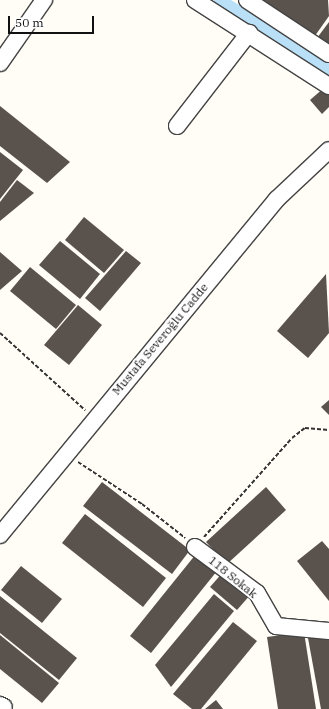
<!DOCTYPE html>
<html>
<head>
<meta charset="utf-8">
<style>
  body { margin:0 }
  #map { position:relative; width:329px; height:709px; overflow:hidden; background:#fffdf5; font-family:"IBM Plex Serif",serif }
  div>[style] { position:absolute }
  .canal>* { height:12px; margin:-6px; padding:0 6px; transform-origin:6px; border-radius:6px; background:#b9e0f7 }
  .building>* { inset:0; background:#5a524d }
  .path>* { height:2px; margin-top:-1px; transform-origin:0; background:repeating-linear-gradient(90deg,#333 0 4px,transparent 0 6px) }
  .roads { filter:drop-shadow(1px 0 #444) drop-shadow(-1px 0 #444) drop-shadow(0 1px #444) drop-shadow(0 -1px #444) }
  .minor>* { height:16px; margin:-8px; padding:0 8px; transform-origin:8px; border-radius:8px; background:#fff }
  span { translate:-50% -50%; white-space:nowrap; text-align:center; line-height:1.15; -webkit-text-stroke:4px #fff; paint-order:stroke }
  .street-label { font-size:12px; color:#111 }
  .scale { position:absolute; left:8px; top:16px; width:86px; height:18px; box-sizing:border-box; border:2px solid #111; border-top:0; padding-left:5px; font-size:12px; line-height:14px; white-space:nowrap; color:#111; -webkit-text-stroke:3px #fff; paint-order:stroke }
</style>
</head>
<body>
<div id="map">
  <div class="canal">
    <div style="left:220px;top:0;width:130px;rotate:32.7deg"></div>
  </div>
  <div class="building">
    <div style="clip-path:polygon(257px 0,328px 0,329px 16px,312px 40px)"></div>
    <div style="clip-path:polygon(329px 22px,329px 53px,314px 42px)"></div>
    <div style="clip-path:polygon(325px 87px,329px 91px,329px 107px,322px 114px,310px 100px)"></div>
    <div style="clip-path:polygon(0 106px,70px 162px,47px 183px,0 146px)"></div>
    <div style="clip-path:polygon(0 152px,23px 170px,0 199px)"></div>
    <div style="clip-path:polygon(17px 180px,34px 193px,0 221px,0 202px)"></div>
    <div style="clip-path:polygon(84px 217px,124px 250px,104px 273px,65px 240px)"></div>
    <div style="clip-path:polygon(60px 241px,100px 274px,80px 299px,39px 265px)"></div>
    <div style="clip-path:polygon(126px 251px,141px 263px,100px 311px,85px 298px)"></div>
    <div style="clip-path:polygon(0 252px,22px 271px,0 290px)"></div>
    <div style="clip-path:polygon(30px 267px,76px 305px,56px 329px,10px 291px)"></div>
    <div style="clip-path:polygon(326px 274px,329px 333px,308px 358px,277px 331px)"></div>
    <div style="clip-path:polygon(78px 305px,102px 325px,69px 365px,44px 345px)"></div>
    <div style="clip-path:polygon(329px 400px,329px 415px,321px 407px)"></div>
    <div style="clip-path:polygon(102px 482px,190px 550px,172px 574px,83px 506px)"></div>
    <div style="clip-path:polygon(266px 487px,286px 510px,227px 564px,206px 542px)"></div>
    <div style="clip-path:polygon(85px 514px,166px 578px,143px 607px,62px 543px)"></div>
    <div style="clip-path:polygon(322px 541px,329px 549px,329px 601px,297px 561px)"></div>
    <div style="clip-path:polygon(196px 554px,217px 571px,151px 653px,130px 636px)"></div>
    <div style="clip-path:polygon(21px 566px,62px 599px,42px 623px,1px 590px)"></div>
    <div style="clip-path:polygon(224px 571px,251px 594px,237px 610px,210px 587px)"></div>
    <div style="clip-path:polygon(214px 594px,234px 611px,171px 687px,155px 665px)"></div>
    <div style="clip-path:polygon(0 596px,77px 658px,59px 680px,0 633px)"></div>
    <div style="clip-path:polygon(233px 622px,257px 641px,201px 709px,192px 709px,173px 694px)"></div>
    <div style="clip-path:polygon(304px 632px,316px 709px,278px 709px,267px 637px)"></div>
    <div style="clip-path:polygon(0 635px,59px 683px,42px 703px,0 669px)"></div>
    <div style="clip-path:polygon(329px 635px,329px 709px,321px 709px,308px 638px)"></div>
    <div style="clip-path:polygon(216px 700px,223px 709px,205px 709px)"></div>
  </div>
  <div class="path">
    <div style="left:0;top:333px;width:115px;rotate:42.2deg"></div>
    <div style="left:78px;top:462px;width:77px;rotate:33.3deg"></div>
    <div style="left:142px;top:504px;width:55px;rotate:38.3deg"></div>
    <div style="left:204px;top:537px;width:132px;rotate:-48.4deg"></div>
    <div style="left:292px;top:438px;width:16px;rotate:-38deg"></div>
    <div style="left:305px;top:428px;width:24px;rotate:5deg"></div>
  </div>
  <div class="roads">
    <div class="minor">
      <div style="left:195px;top:0;width:159px;rotate:32.7deg"></div>
      <div style="left:247px;top:0;width:98px;rotate:33.4deg"></div>
      <div style="left:0;top:63px;width:77px;rotate:-55.1deg"></div>
      <div style="left:177px;top:126px;width:118px;rotate:-52.3deg"></div>
      <div style="left:0;top:535px;width:435px;rotate:-50.5deg"></div>
      <div style="left:277px;top:199px;width:71px;rotate:-43.3deg"></div>
      <div style="left:195px;top:547px;width:77px;rotate:36.6deg"></div>
      <div style="left:257px;top:593px;width:38px;rotate:60deg"></div>
      <div style="left:276px;top:626px;width:53px;rotate:5.4deg"></div>
      <div style="left:0;top:705px;width:4px;rotate:27deg"></div>
    </div>
  </div>
  <div class="street-label">
    <span style="left:160px;top:339px;rotate:-50deg">Mustafa Severoğlu Cadde</span>
    <span style="left:233px;top:577px;rotate:39deg">118 Sokak</span>
  </div>
  <div class="scale">50 m</div>
</div>
</body>
</html>
